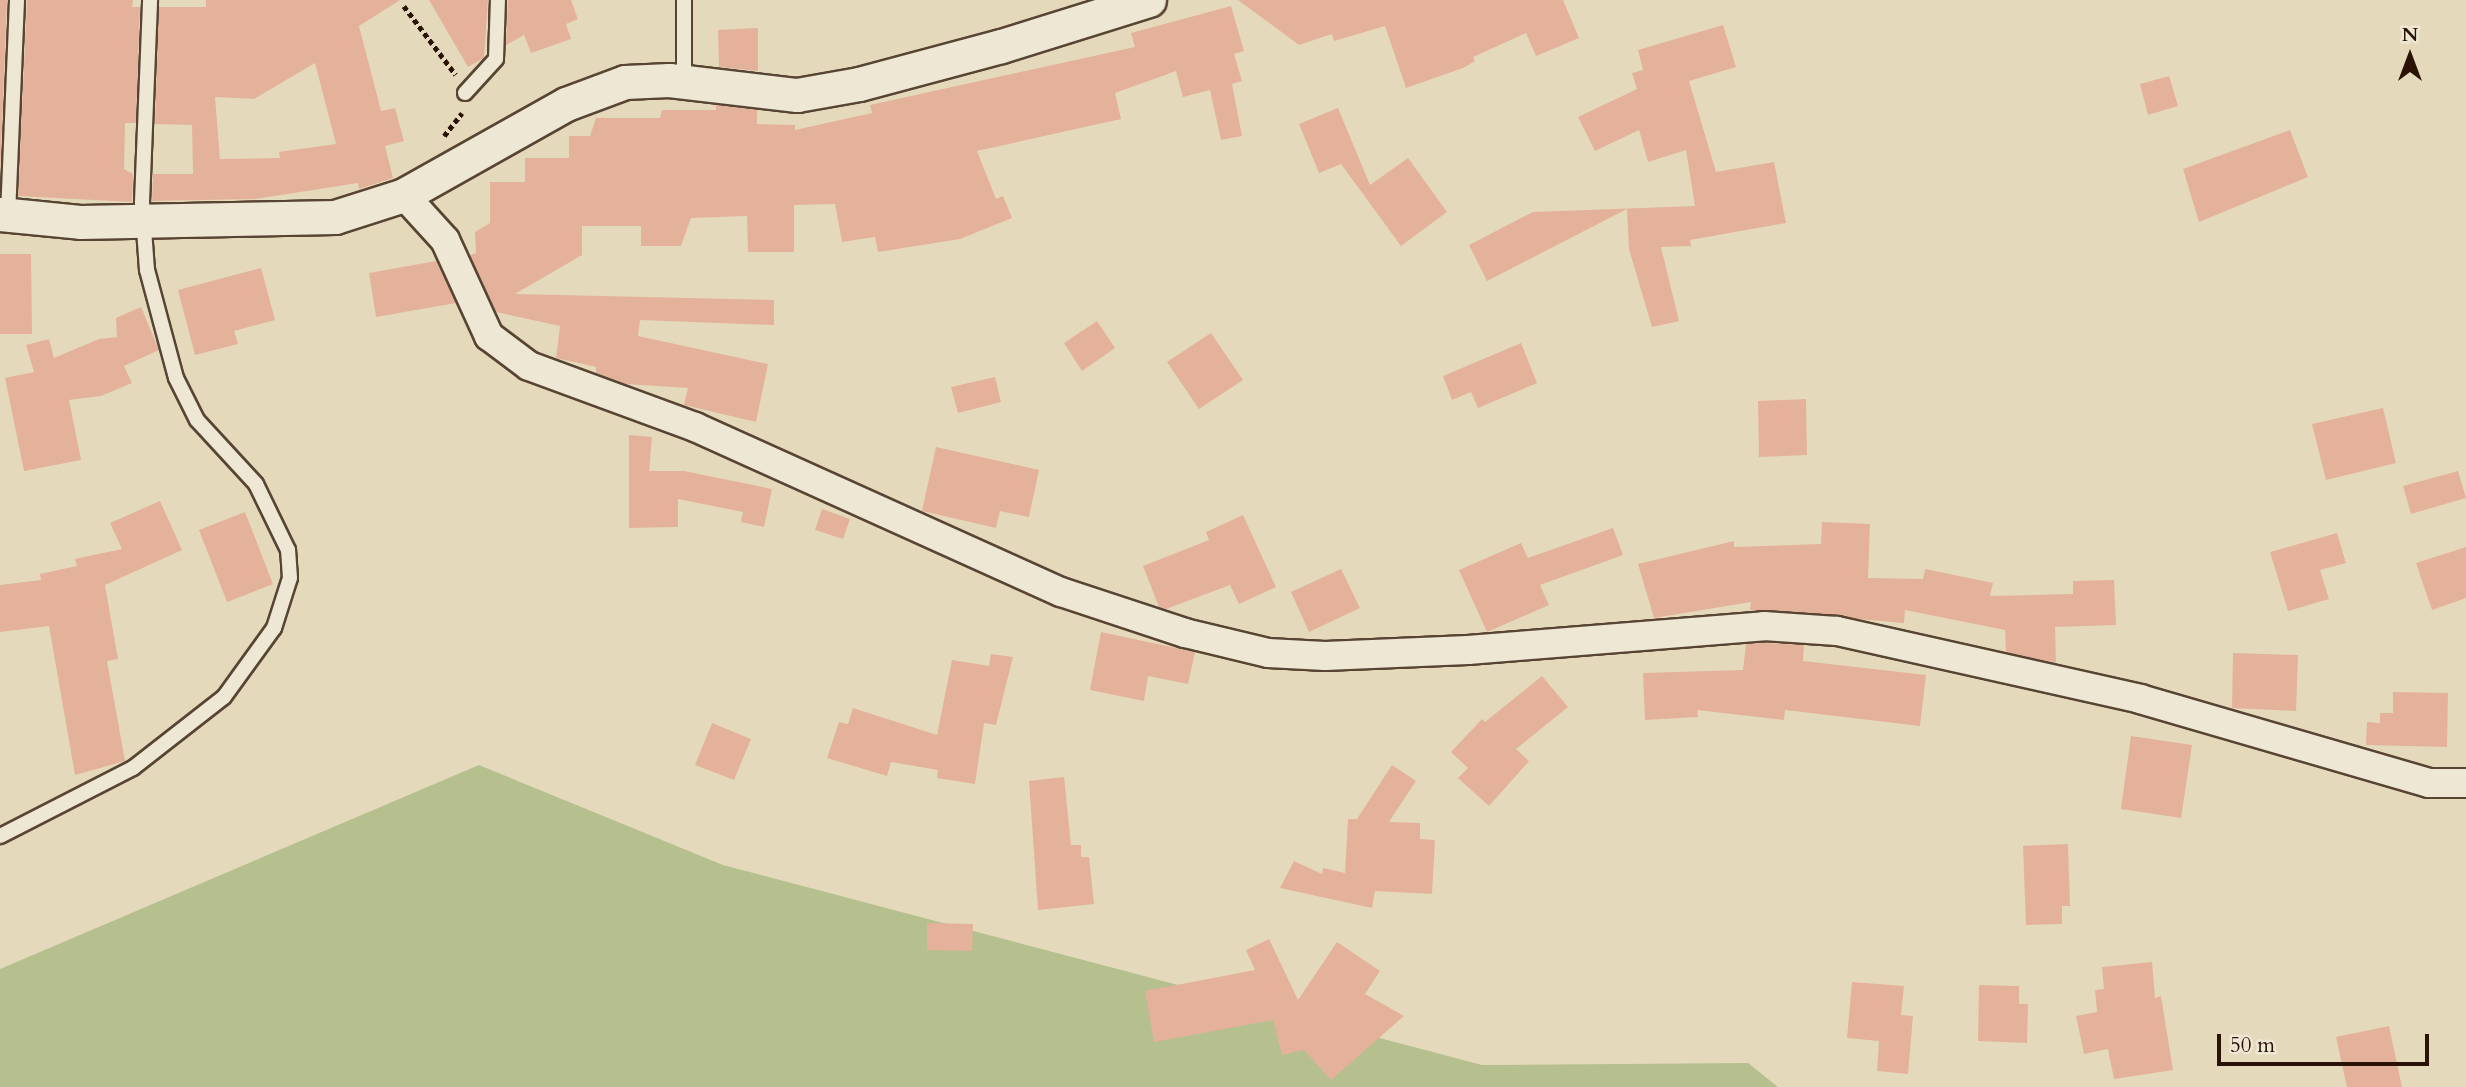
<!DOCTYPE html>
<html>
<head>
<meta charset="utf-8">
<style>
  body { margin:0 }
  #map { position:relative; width:2466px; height:1087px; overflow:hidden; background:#e4dabb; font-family:Cardo,serif }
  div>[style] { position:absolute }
  .green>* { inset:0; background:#b6bf8e }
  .building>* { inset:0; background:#e4b29b }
  .path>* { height:4.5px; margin-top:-2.25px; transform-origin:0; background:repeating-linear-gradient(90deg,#2a1206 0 5px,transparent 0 8.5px) }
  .roads { filter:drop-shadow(2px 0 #584433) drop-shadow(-2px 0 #584433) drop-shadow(0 2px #584433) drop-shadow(0 -2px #584433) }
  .service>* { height:14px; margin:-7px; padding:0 7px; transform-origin:7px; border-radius:7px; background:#ede7d3 }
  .minor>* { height:28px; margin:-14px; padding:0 14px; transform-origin:14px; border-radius:14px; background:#ede7d3 }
  .tertiary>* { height:33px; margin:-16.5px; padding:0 16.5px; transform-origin:16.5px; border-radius:16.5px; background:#ede7d3 }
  span { translate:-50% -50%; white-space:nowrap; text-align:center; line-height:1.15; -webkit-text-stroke:5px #ede7d3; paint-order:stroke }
  .north { position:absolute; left:2375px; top:21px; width:70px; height:70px; -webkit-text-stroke:5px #ede7d3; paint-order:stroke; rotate:0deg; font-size:19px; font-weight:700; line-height:28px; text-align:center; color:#2a1206 }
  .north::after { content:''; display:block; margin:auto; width:24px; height:32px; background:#2a1206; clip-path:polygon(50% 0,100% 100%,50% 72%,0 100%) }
  .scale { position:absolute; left:2217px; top:1034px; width:212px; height:32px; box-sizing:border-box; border:4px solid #2a1206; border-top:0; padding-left:9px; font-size:21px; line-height:24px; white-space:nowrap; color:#2a1206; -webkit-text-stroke:5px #ede7d3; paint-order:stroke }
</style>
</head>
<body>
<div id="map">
  <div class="green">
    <div style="clip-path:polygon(479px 765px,723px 865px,1482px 1065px,1748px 1063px,1778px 1087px,0 1087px,0 969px)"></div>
  </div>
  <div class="building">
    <div style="clip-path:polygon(0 0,7px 0,0 176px)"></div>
    <div style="clip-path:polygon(27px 0,133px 0,132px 7px,140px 7px,136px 123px,125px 123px,124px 169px,133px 174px,132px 202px,18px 196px)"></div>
    <div style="clip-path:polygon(evenodd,206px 0,400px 0,359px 26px,381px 111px,395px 108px,404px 141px,385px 146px,393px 178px,359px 189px,358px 183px,255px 199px,152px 201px,153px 174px,193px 174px,192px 125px,155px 124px,159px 7px,206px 7px,206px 0,315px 63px,336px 144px,279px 152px,280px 158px,220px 159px,215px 97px,254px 99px,315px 63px)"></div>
    <div style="clip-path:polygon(429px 0,488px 0,484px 58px,468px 67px)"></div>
    <div style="clip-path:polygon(508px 0,571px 0,578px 19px,566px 24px,571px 39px,531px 53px,524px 35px,506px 45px)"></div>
    <div style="clip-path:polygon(1238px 0,1563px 0,1579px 38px,1536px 56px,1526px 33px,1473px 57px,1475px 61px,1463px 68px,1406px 88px,1385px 26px,1334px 41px,1332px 34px,1299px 45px)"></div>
    <div style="clip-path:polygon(1231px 6px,1244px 51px,1234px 54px,1242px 81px,1232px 84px,1242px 136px,1221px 140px,1210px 90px,1183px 97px,1176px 71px,1115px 93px,1121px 119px,977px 151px,996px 199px,1003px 196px,1012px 218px,960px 239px,878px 252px,875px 237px,842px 242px,835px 204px,794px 205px,794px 252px,748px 252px,747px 216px,691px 218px,681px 246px,641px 246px,641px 226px,582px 226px,582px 255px,515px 294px,774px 300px,774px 325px,640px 320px,638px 336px,768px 364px,756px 422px,684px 405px,688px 388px,626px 384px,596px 373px,596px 367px,556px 358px,560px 326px,496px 312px,470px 255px,476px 253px,475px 232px,490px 223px,490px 182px,525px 182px,525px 158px,569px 158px,569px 136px,590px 136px,596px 118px,660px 118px,662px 110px,716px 110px,716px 105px,757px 110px,757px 124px,795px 125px,795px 130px,872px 113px,870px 105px,1135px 47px,1131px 33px)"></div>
    <div style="clip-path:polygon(1723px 25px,1736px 67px,1689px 81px,1716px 172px,1774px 162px,1786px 223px,1690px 240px,1691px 246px,1661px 247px,1679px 321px,1652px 327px,1629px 249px,1627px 209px,1487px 281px,1469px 245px,1533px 212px,1695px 206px,1686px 150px,1648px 162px,1639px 130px,1595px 151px,1578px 117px,1637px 89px,1632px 73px,1643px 70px,1638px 50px)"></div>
    <div style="clip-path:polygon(758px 28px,758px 71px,719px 67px,718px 30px)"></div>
    <div style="clip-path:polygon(2169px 76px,2178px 106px,2148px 115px,2140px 84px)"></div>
    <div style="clip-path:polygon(1338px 108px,1370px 185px,1408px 158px,1447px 212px,1401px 246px,1341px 164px,1319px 173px,1299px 124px)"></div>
    <div style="clip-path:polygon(2290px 130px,2308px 177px,2199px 222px,2183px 169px)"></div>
    <div style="clip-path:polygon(0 254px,31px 254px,32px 334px,0 334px)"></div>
    <div style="clip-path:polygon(436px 261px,456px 303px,376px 317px,369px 273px)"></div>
    <div style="clip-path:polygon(261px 268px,275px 320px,234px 331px,238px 344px,195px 355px,178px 290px)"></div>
    <div style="clip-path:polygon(141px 307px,159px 350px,124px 366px,132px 383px,101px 396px,69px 400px,81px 460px,24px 471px,5px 378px,34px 372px,26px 345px,49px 339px,54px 358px,99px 339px,117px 337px,116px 318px)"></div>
    <div style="clip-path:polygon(1097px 321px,1115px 348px,1082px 371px,1064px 343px)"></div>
    <div style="clip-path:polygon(1211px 333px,1243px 380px,1199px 409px,1167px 362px)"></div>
    <div style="clip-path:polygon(1521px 343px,1537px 383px,1478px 408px,1471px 392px,1452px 400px,1443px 376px)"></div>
    <div style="clip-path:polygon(995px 377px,1001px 402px,958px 413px,951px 387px)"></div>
    <div style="clip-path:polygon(1806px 399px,1807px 455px,1759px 457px,1758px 401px)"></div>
    <div style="clip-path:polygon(2383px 408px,2396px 463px,2326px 480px,2312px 424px)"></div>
    <div style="clip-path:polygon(629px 435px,652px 437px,649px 471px,684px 471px,772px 489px,764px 527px,741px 522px,743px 512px,678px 499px,678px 527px,629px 528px)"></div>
    <div style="clip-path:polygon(936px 447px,1039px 470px,1029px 517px,1000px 511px,996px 528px,922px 511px)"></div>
    <div style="clip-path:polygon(2458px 471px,2466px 498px,2411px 514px,2403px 486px)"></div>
    <div style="clip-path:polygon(160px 501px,182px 550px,105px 585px,118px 659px,107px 661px,125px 761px,75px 775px,49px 626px,0 632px,0 585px,41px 580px,40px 574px,77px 566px,75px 559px,122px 549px,110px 523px)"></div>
    <div style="clip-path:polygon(822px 509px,850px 519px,843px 539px,815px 530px)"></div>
    <div style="clip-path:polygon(245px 512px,273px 584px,227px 602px,199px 530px)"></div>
    <div style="clip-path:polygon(1243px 515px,1276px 587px,1239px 604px,1230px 585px,1166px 609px,1159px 607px,1143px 566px,1209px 540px,1206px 532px)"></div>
    <div style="clip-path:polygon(1822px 522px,1870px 524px,1868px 578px,1923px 579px,1925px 569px,1993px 583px,1990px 596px,2073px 594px,2073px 581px,2114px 580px,2116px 625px,2055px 627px,2056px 663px,2006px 652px,2005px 630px,1905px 610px,1904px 623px,1750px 610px,1751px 602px,1654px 618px,1638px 564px,1734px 541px,1734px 547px,1821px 544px)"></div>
    <div style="clip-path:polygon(1613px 528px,1623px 555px,1540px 585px,1549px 605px,1487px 632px,1459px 570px,1521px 543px,1528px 558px)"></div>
    <div style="clip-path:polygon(2337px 533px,2346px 563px,2320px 570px,2329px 599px,2288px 611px,2270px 552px)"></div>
    <div style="clip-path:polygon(2466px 547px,2466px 598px,2432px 610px,2416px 563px)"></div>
    <div style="clip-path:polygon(1341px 569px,1360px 608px,1309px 632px,1291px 592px)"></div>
    <div style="clip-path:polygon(1101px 632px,1195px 652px,1188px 684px,1148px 676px,1144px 701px,1090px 690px)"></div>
    <div style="clip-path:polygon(1764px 643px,1804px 645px,1803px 661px,1926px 675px,1920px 726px,1785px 710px,1784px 720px,1697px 710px,1698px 717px,1645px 720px,1643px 673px,1743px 670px,1746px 644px)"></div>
    <div style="clip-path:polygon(2233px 653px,2298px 655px,2296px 711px,2232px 708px)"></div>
    <div style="clip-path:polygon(991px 654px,1013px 657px,996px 725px,984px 723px,975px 784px,937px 778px,938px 770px,891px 762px,887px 776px,827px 758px,839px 722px,848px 724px,853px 708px,937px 735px,952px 660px,989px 666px)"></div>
    <div style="clip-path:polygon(1542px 676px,1568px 707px,1516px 749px,1529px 761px,1489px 806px,1458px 778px,1468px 768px,1451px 752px,1482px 719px,1485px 722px)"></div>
    <div style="clip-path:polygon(2393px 692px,2448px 693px,2447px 747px,2366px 745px,2367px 722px,2380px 723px,2380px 713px,2393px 713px)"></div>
    <div style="clip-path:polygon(712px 723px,751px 739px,734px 780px,695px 765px)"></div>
    <div style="clip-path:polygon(2131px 736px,2192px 745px,2181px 818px,2121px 809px)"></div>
    <div style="clip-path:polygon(1392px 765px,1416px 781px,1389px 822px,1420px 823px,1420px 839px,1435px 840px,1432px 894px,1375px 891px,1372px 908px,1280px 888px,1294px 861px,1322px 874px,1323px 868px,1345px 873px,1348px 819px,1357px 819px)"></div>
    <div style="clip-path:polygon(1064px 777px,1071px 845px,1081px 845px,1081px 857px,1089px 857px,1094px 904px,1038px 910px,1029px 781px)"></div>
    <div style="clip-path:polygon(2068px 844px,2070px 906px,2062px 906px,2062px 924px,2026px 925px,2023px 846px)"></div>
    <div style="clip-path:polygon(927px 923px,973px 924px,972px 951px,927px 950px)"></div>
    <div style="clip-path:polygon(1269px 939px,1298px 1000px,1337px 942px,1380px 971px,1365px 994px,1404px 1016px,1331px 1080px,1304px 1050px,1282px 1055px,1273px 1020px,1154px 1042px,1145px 991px,1255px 970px,1246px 950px)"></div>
    <div style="clip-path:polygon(2152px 962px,2155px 998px,2161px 996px,2173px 1070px,2114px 1079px,2108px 1049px,2084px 1054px,2076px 1016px,2097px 1012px,2095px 990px,2104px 989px,2102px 967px)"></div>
    <div style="clip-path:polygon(1852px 982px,1904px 986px,1901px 1015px,1913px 1016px,1908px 1074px,1877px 1071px,1879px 1041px,1847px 1038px)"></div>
    <div style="clip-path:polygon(1979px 985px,2019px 986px,2019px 1004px,2028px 1004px,2027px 1043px,1978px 1041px)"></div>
    <div style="clip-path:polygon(2389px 1026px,2402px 1087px,2347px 1087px,2336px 1037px)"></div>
  </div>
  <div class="path">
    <div style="left:404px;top:6px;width:86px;rotate:53deg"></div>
    <div style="left:444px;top:136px;width:29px;rotate:-52deg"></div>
  </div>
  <div class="roads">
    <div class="service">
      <div style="left:684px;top:0;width:81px;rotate:90deg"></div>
      <div style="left:465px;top:93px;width:46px;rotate:-47.6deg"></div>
      <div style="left:496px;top:59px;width:59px;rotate:-88.1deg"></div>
      <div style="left:8px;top:215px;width:215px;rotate:-87.6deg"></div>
      <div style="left:0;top:836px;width:149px;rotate:-27.1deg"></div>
      <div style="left:133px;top:768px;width:115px;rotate:-38deg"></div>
      <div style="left:224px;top:697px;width:85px;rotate:-54.1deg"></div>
      <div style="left:274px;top:628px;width:52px;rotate:-72.3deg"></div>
      <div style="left:290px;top:578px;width:28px;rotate:-94deg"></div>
      <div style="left:288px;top:550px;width:73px;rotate:-115.9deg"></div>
      <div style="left:256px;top:484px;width:87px;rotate:-132.7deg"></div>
      <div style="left:197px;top:420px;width:47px;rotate:-116.6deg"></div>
      <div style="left:176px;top:378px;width:112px;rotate:-105deg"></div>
      <div style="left:147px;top:270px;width:68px;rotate:-94.2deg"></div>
      <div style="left:142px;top:202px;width:202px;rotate:-87.7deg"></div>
    </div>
    <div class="minor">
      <div style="left:404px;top:195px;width:61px;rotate:47.7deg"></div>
      <div style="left:445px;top:240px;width:106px;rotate:65.4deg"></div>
      <div style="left:489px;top:336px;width:50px;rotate:36.9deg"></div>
      <div style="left:529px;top:366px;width:177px;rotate:20.2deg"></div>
      <div style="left:695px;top:427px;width:401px;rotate:24.3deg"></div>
      <div style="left:1061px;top:592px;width:131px;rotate:18.3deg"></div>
      <div style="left:1185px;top:633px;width:85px;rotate:13.5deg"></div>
      <div style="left:1268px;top:653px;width:57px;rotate:3deg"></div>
      <div style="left:1325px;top:656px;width:143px;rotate:-2.4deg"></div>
      <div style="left:1468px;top:650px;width:297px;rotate:-4.6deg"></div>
      <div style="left:1764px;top:626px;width:73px;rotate:3.9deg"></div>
      <div style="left:1837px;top:631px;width:311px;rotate:12.6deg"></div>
      <div style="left:2140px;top:699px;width:301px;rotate:16.2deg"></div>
      <div style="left:2429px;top:783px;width:37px"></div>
    </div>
    <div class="tertiary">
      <div style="left:0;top:214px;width:80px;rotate:5.7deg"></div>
      <div style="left:80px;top:222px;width:255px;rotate:-1.1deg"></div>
      <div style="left:335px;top:217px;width:72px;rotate:-17.7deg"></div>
      <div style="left:404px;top:195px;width:186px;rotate:-29.3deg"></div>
      <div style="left:566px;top:104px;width:63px;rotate:-20.4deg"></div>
      <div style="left:625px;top:82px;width:44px;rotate:-2.6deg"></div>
      <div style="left:669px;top:80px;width:129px;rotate:6.7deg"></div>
      <div style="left:797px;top:95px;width:63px;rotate:-10.1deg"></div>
      <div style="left:859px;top:84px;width:147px;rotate:-15deg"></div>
      <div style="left:1001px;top:46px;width:155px;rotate:-17.3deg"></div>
    </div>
  </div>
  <div class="north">N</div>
  <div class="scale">50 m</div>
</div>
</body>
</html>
